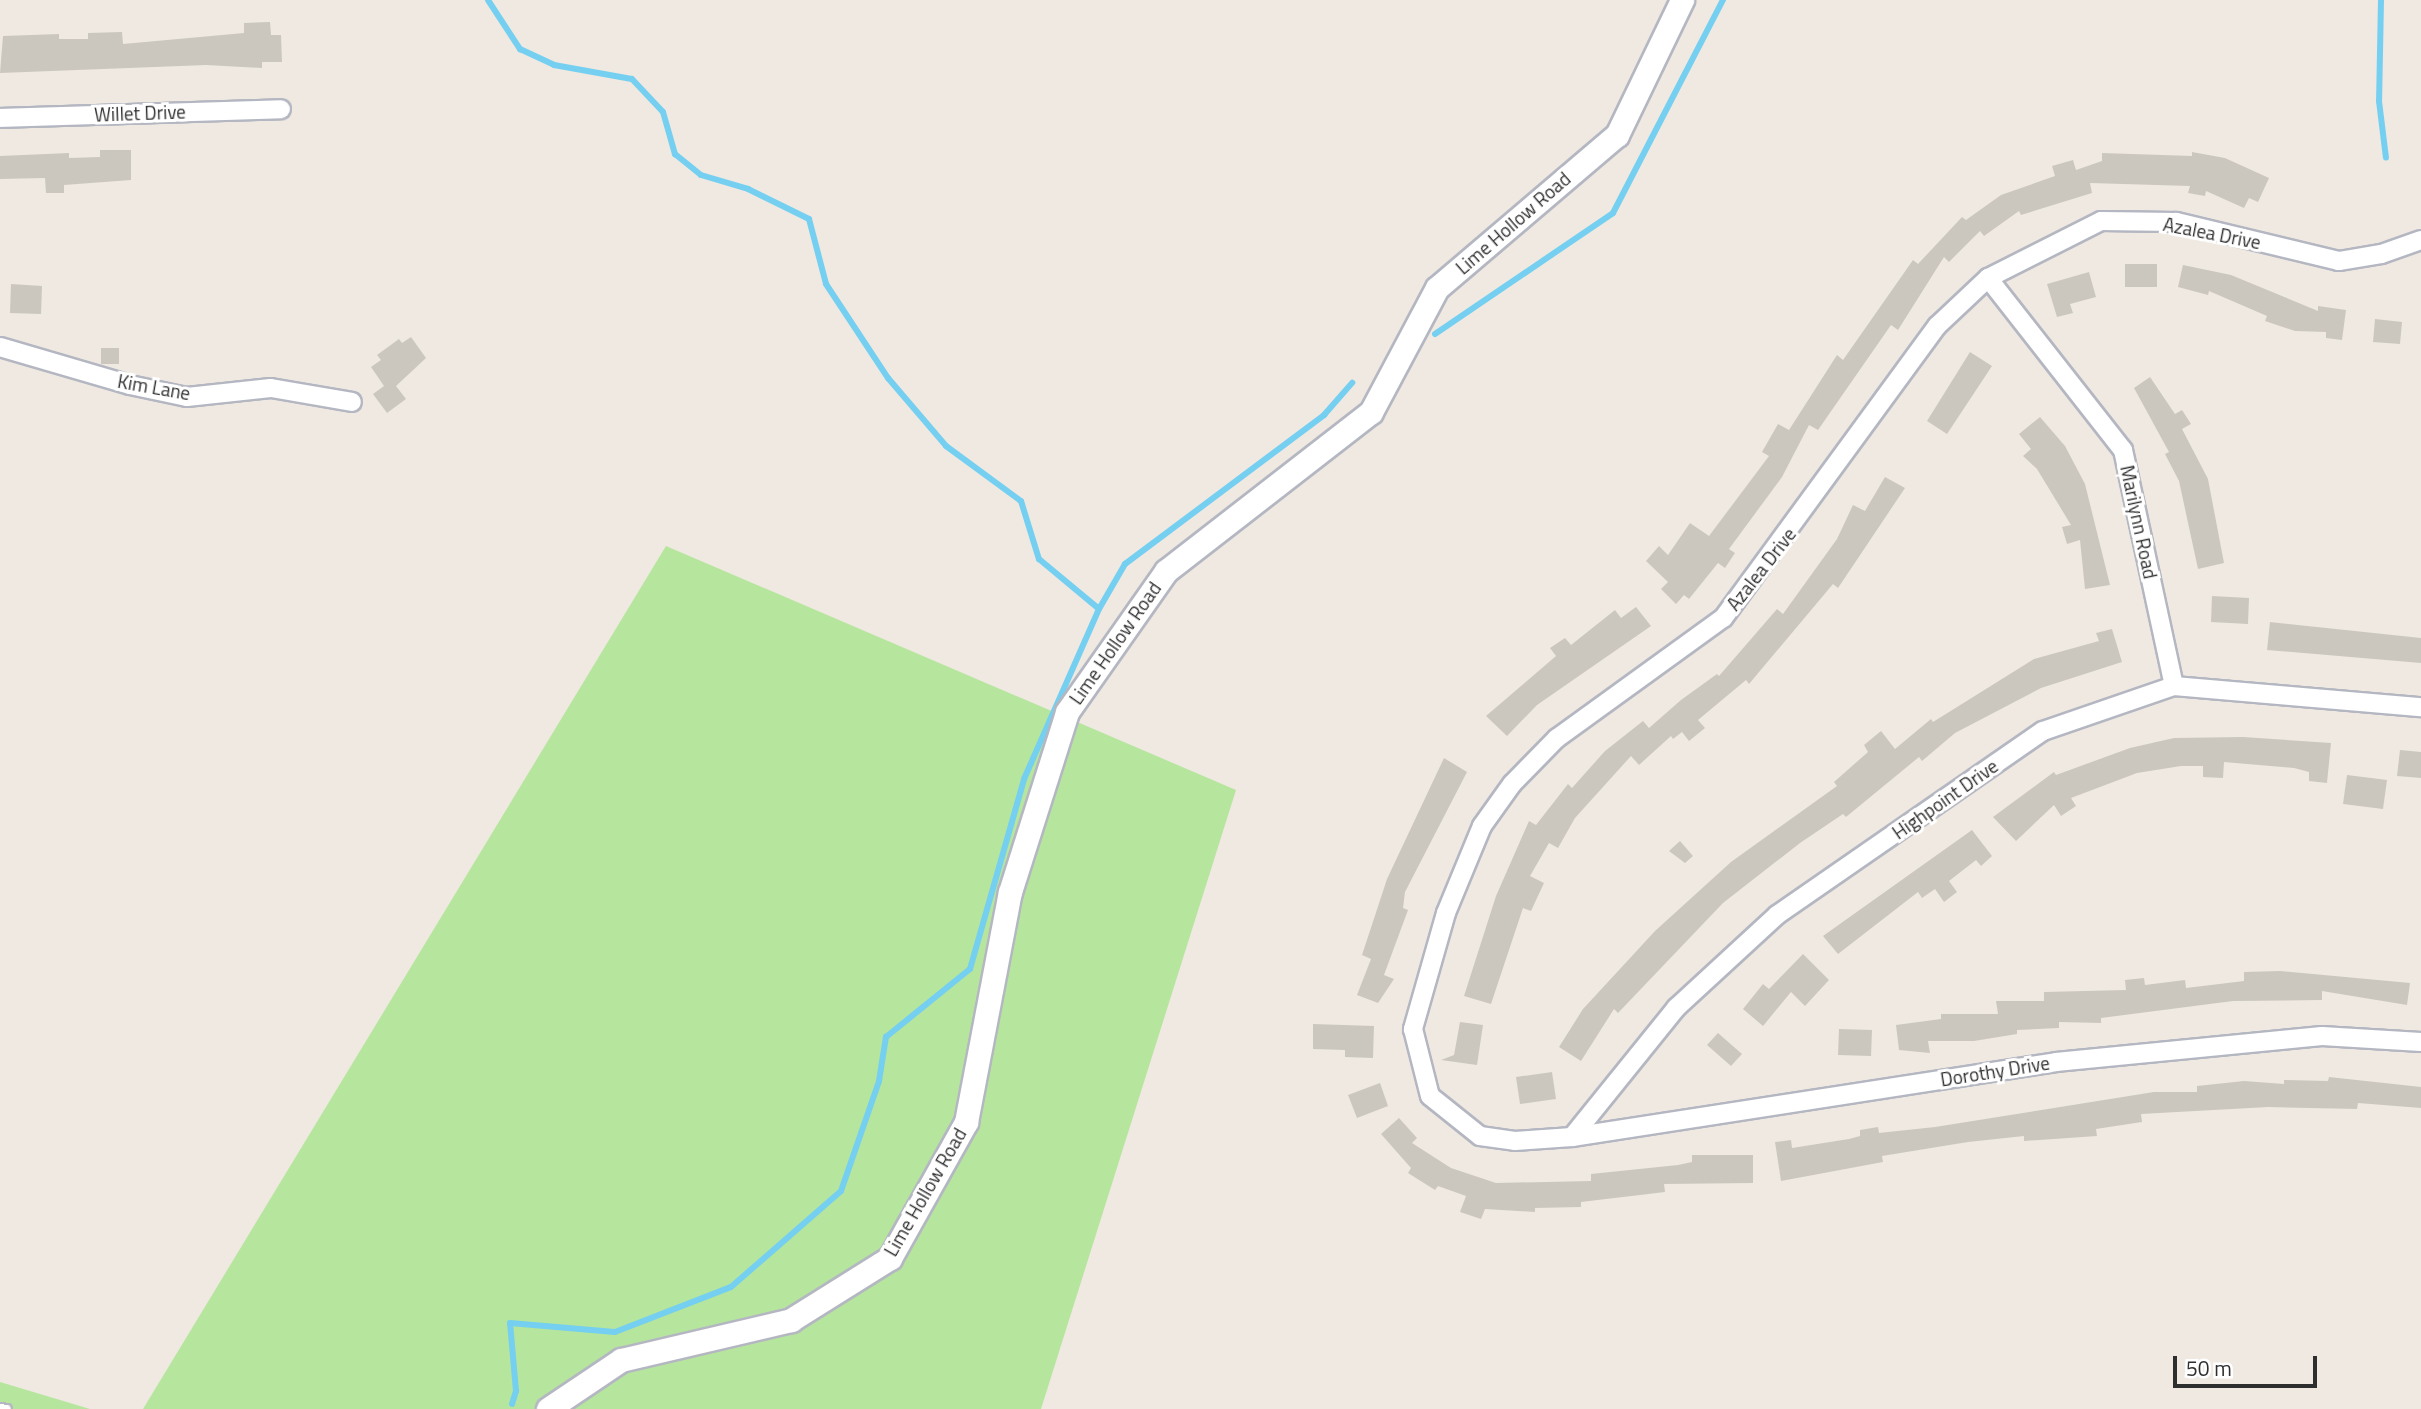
<!DOCTYPE html>
<html>
<head>
<meta charset="utf-8">
<style>
  body { margin:0 }
  #map { position:relative; width:2421px; height:1409px; overflow:hidden; background:#efe9e1; font-family:"Titillium Web",sans-serif }
  div>[style] { position:absolute }
  [style*='--x'] { left:calc(var(--x)*1px); top:calc(var(--y)*1px); width:calc(var(--w)*1px); rotate:calc(var(--a)*1deg) }
  .green>* { inset:0; background:#b6e59e }
  .stream>* { height:6px; margin:-3px; padding:0 3px; transform-origin:3px; border-radius:3px; background:#75cff0 }
  .building>* { inset:0; background:#cbc7bf }
  .roads { filter:drop-shadow(2px 0 #b4b7c1) drop-shadow(-2px 0 #b4b7c1) drop-shadow(0 2px #b4b7c1) drop-shadow(0 -2px #b4b7c1) }
  .service>* { height:9px; margin:-4.5px; padding:0 4.5px; transform-origin:4.5px; border-radius:4.5px; background:#fff }
  .minor>* { height:18px; margin:-9px; padding:0 9px; transform-origin:9px; border-radius:9px; background:#fff }
  .tertiary>* { height:23px; margin:-11.5px; padding:0 11.5px; transform-origin:11.5px; border-radius:11.5px; background:#fff }
  span { translate:-50% -50%; white-space:nowrap; text-align:center; line-height:1.15; -webkit-text-stroke:6px #fff; paint-order:stroke }
  .street-label { font-size:19px; color:#2e2e2e }
  .scale { position:absolute; left:2173px; top:1356px; width:144px; height:32px; box-sizing:border-box; border:4px solid #2e2e2e; border-top:0; padding-left:9px; font-size:21px; line-height:24px; white-space:nowrap; color:#2e2e2e; -webkit-text-stroke:5px #fff; paint-order:stroke }
</style>
</head>
<body>
<div id="map">
  <div class="green">
    <div style="clip-path:polygon(666px 546px,1236px 790px,1041px 1409px,143px 1409px)"></div>
    <div style="clip-path:polygon(0 1382px,90px 1409px,0 1409px)"></div>
  </div>
  <div class="stream">
    <div style="--x:488;--y:0;--w:59;--a:56.9"></div>
    <div style="--x:520;--y:49;--w:38;--a:25"></div>
    <div style="--x:554;--y:65;--w:79;--a:10.2"></div>
    <div style="--x:632;--y:79;--w:45;--a:46.8"></div>
    <div style="--x:663;--y:112;--w:44;--a:74.1"></div>
    <div style="--x:675;--y:154;--w:33;--a:39"></div>
    <div style="--x:701;--y:175;--w:49;--a:16.6"></div>
    <div style="--x:748;--y:189;--w:68;--a:26.2"></div>
    <div style="--x:809;--y:219;--w:67;--a:75.3"></div>
    <div style="--x:826;--y:284;--w:113;--a:56.6"></div>
    <div style="--x:888;--y:378;--w:89;--a:49.5"></div>
    <div style="--x:946;--y:446;--w:93;--a:36.3"></div>
    <div style="--x:1021;--y:501;--w:61;--a:72.8"></div>
    <div style="--x:1039;--y:559;--w:78;--a:39.8"></div>
    <div style="--x:2381;--y:0;--w:101;--a:91.1"></div>
    <div style="--x:2379;--y:101;--w:57;--a:83"></div>
    <div style="--x:1435;--y:334;--w:215;--a:-34.2"></div>
    <div style="--x:1613;--y:213;--w:240;--a:-62.7"></div>
    <div style="--x:512;--y:1404;--w:14;--a:-73"></div>
    <div style="--x:516;--y:1391;--w:68;--a:-95"></div>
    <div style="--x:510;--y:1323;--w:105;--a:4.9"></div>
    <div style="--x:615;--y:1332;--w:124;--a:-21.2"></div>
    <div style="--x:731;--y:1287;--w:146;--a:-41.1"></div>
    <div style="--x:841;--y:1191;--w:116;--a:-70.9"></div>
    <div style="--x:879;--y:1081;--w:45;--a:-81"></div>
    <div style="--x:886;--y:1037;--w:108;--a:-39"></div>
    <div style="--x:970;--y:969;--w:198;--a:-74.1"></div>
    <div style="--x:1024;--y:779;--w:186;--a:-66.2"></div>
    <div style="--x:1099;--y:609;--w:52;--a:-60"></div>
    <div style="--x:1125;--y:564;--w:249;--a:-36.8"></div>
    <div style="--x:1324;--y:415;--w:43;--a:-48.8"></div>
  </div>
  <div class="building">
    <div style="clip-path:polygon(270px 22px,271px 35px,281px 35px,282px 62px,262px 62px,262px 68px,206px 65px,0 73px,3px 36px,59px 34px,59px 39px,88px 39px,88px 33px,122px 32px,123px 44px,244px 33px,244px 23px)"></div>
    <div style="clip-path:polygon(100px 150px,131px 150px,131px 180px,64px 185px,64px 193px,46px 193px,45px 178px,0 179px,0 156px,69px 153px,69px 158px,100px 157px)"></div>
    <div style="clip-path:polygon(2192px 152px,2225px 158px,2269px 178px,2258px 202px,2249px 198px,2244px 208px,2206px 191px,2205px 196px,2188px 193px,2190px 186px,2090px 183px,2092px 193px,2021px 215px,2019px 211px,1984px 236px,1980px 231px,1949px 262px,1944px 257px,1898px 330px,1891px 325px,1818px 430px,1809px 425px,1782px 477px,1729px 549px,1735px 553px,1725px 568px,1718px 563px,1689px 599px,1684px 595px,1676px 604px,1661px 589px,1668px 582px,1646px 561px,1659px 546px,1668px 555px,1690px 523px,1709px 536px,1769px 456px,1762px 452px,1778px 424px,1789px 430px,1837px 355px,1843px 360px,1913px 260px,1918px 264px,1962px 217px,1966px 220px,2001px 195px,2055px 176px,2052px 166px,2073px 160px,2076px 170px,2102px 161px,2102px 153px,2192px 156px)"></div>
    <div style="clip-path:polygon(2125px 264px,2157px 264px,2157px 287px,2125px 287px)"></div>
    <div style="clip-path:polygon(2183px 265px,2231px 275px,2318px 311px,2318px 306px,2346px 310px,2342px 340px,2326px 338px,2326px 332px,2295px 331px,2265px 321px,2267px 316px,2209px 291px,2208px 295px,2178px 287px)"></div>
    <div style="clip-path:polygon(2089px 272px,2096px 297px,2070px 304px,2073px 313px,2057px 317px,2047px 284px)"></div>
    <div style="clip-path:polygon(11px 284px,42px 286px,41px 314px,10px 313px)"></div>
    <div style="clip-path:polygon(2375px 319px,2402px 322px,2400px 344px,2373px 342px)"></div>
    <div style="clip-path:polygon(411px 337px,426px 358px,396px 386px,406px 399px,387px 413px,373px 394px,384px 386px,371px 367px,381px 360px,377px 355px,399px 339px,402px 343px)"></div>
    <div style="clip-path:polygon(101px 348px,119px 348px,119px 364px,101px 364px)"></div>
    <div style="clip-path:polygon(1970px 352px,1992px 366px,1947px 434px,1927px 421px)"></div>
    <div style="clip-path:polygon(2150px 377px,2175px 414px,2182px 410px,2191px 424px,2182px 429px,2208px 479px,2224px 563px,2198px 569px,2179px 481px,2165px 454px,2169px 452px,2134px 388px)"></div>
    <div style="clip-path:polygon(2040px 417px,2065px 446px,2085px 484px,2110px 585px,2085px 589px,2080px 540px,2067px 544px,2062px 527px,2071px 525px,2037px 469px,2023px 456px,2031px 449px,2019px 434px)"></div>
    <div style="clip-path:polygon(1885px 477px,1905px 488px,1838px 588px,1833px 584px,1749px 684px,1746px 680px,1698px 720px,1705px 728px,1689px 741px,1682px 732px,1673px 739px,1671px 736px,1639px 765px,1631px 756px,1575px 818px,1558px 848px,1549px 843px,1530px 876px,1544px 883px,1531px 911px,1523px 908px,1491px 1004px,1464px 996px,1496px 896px,1529px 821px,1536px 825px,1568px 784px,1572px 788px,1605px 751px,1643px 721px,1649px 728px,1681px 700px,1717px 674px,1719px 676px,1777px 609px,1783px 614px,1837px 539px,1853px 505px,1865px 511px)"></div>
    <div style="clip-path:polygon(2212px 596px,2249px 598px,2248px 624px,2211px 622px)"></div>
    <div style="clip-path:polygon(1636px 607px,1651px 626px,1537px 705px,1507px 736px,1486px 716px,1556px 656px,1550px 648px,1565px 638px,1571px 645px,1615px 610px,1621px 618px)"></div>
    <div style="clip-path:polygon(2270px 622px,2421px 638px,2421px 663px,2267px 650px)"></div>
    <div style="clip-path:polygon(2112px 629px,2122px 662px,2041px 688px,1955px 733px,1922px 761px,1919px 757px,1846px 817px,1843px 814px,1800px 843px,1723px 903px,1618px 1013px,1614px 1009px,1581px 1061px,1559px 1047px,1583px 1009px,1655px 931px,1731px 862px,1837px 786px,1834px 782px,1868px 752px,1864px 745px,1881px 731px,1895px 749px,1931px 719px,1933px 722px,2034px 659px,2099px 641px,2096px 633px)"></div>
    <div style="clip-path:polygon(2243px 737px,2331px 743px,2327px 783px,2309px 781px,2309px 772px,2294px 768px,2224px 762px,2223px 778px,2203px 777px,2203px 766px,2181px 766px,2137px 773px,2071px 798px,2076px 806px,2061px 816px,2054px 805px,2016px 841px,1993px 817px,2054px 772px,2056px 775px,2130px 748px,2174px 738px)"></div>
    <div style="clip-path:polygon(2400px 750px,2421px 752px,2421px 778px,2397px 776px)"></div>
    <div style="clip-path:polygon(1444px 758px,1467px 772px,1405px 892px,1403px 908px,1408px 910px,1384px 975px,1394px 979px,1378px 1003px,1357px 995px,1371px 959px,1362px 955px,1387px 879px)"></div>
    <div style="clip-path:polygon(2347px 775px,2387px 780px,2383px 809px,2343px 804px)"></div>
    <div style="clip-path:polygon(1972px 830px,1992px 856px,1981px 866px,1976px 860px,1949px 881px,1957px 892px,1944px 902px,1935px 889px,1922px 898px,1918px 892px,1838px 954px,1823px 936px)"></div>
    <div style="clip-path:polygon(1680px 841px,1693px 856px,1685px 863px,1669px 851px)"></div>
    <div style="clip-path:polygon(1803px 954px,1829px 980px,1805px 1006px,1791px 992px,1763px 1026px,1743px 1009px,1763px 984px,1769px 989px)"></div>
    <div style="clip-path:polygon(2280px 971px,2410px 983px,2407px 1005px,2322px 991px,2322px 1000px,2233px 1001px,2101px 1018px,2101px 1023px,2059px 1022px,2059px 1028px,2017px 1030px,2017px 1034px,1974px 1041px,1928px 1041px,1930px 1053px,1899px 1050px,1896px 1025px,1941px 1019px,1941px 1014px,1998px 1014px,1996px 1001px,2044px 1001px,2044px 992px,2126px 990px,2125px 980px,2144px 978px,2145px 985px,2185px 980px,2186px 988px,2244px 981px,2244px 972px)"></div>
    <div style="clip-path:polygon(1460px 1022px,1483px 1025px,1477px 1065px,1441px 1060px,1454px 1055px)"></div>
    <div style="clip-path:polygon(1313px 1024px,1374px 1026px,1373px 1058px,1345px 1057px,1345px 1050px,1313px 1049px)"></div>
    <div style="clip-path:polygon(1839px 1029px,1872px 1030px,1871px 1056px,1838px 1055px)"></div>
    <div style="clip-path:polygon(1718px 1033px,1742px 1054px,1731px 1066px,1707px 1045px)"></div>
    <div style="clip-path:polygon(1552px 1072px,1556px 1099px,1520px 1104px,1516px 1077px)"></div>
    <div style="clip-path:polygon(2329px 1077px,2421px 1087px,2421px 1108px,2358px 1103px,2357px 1109px,2268px 1107px,2141px 1114px,2142px 1122px,2096px 1129px,2097px 1136px,2024px 1141px,2024px 1136px,1968px 1142px,1882px 1156px,1883px 1162px,1781px 1181px,1775px 1142px,1791px 1140px,1792px 1148px,1849px 1139px,1860px 1136px,1860px 1130px,1878px 1127px,1879px 1133px,1935px 1127px,2154px 1092px,2197px 1092px,2197px 1086px,2244px 1081px,2284px 1084px,2284px 1080px,2328px 1081px)"></div>
    <div style="clip-path:polygon(1380px 1083px,1388px 1106px,1357px 1118px,1348px 1095px)"></div>
    <div style="clip-path:polygon(1399px 1118px,1417px 1138px,1412px 1143px,1451px 1168px,1496px 1183px,1591px 1181px,1591px 1174px,1678px 1165px,1692px 1162px,1692px 1155px,1753px 1155px,1753px 1183px,1664px 1184px,1665px 1192px,1581px 1202px,1581px 1207px,1535px 1208px,1535px 1212px,1485px 1209px,1481px 1219px,1460px 1212px,1466px 1196px,1438px 1186px,1435px 1190px,1408px 1173px,1411px 1168px,1381px 1134px)"></div>
  </div>
  <div class="roads">
    <div class="service">
      <div style="--x:0;--y:1408;--w:6;--a:9"></div>
    </div>
    <div class="minor">
      <div style="--x:0;--y:118;--w:281;--a:-1.8"></div>
      <div style="--x:2421;--y:240;--w:42;--a:160.7"></div>
      <div style="--x:2381;--y:254;--w:43;--a:170.5"></div>
      <div style="--x:2339;--y:261;--w:168;--a:-166.5"></div>
      <div style="--x:2176;--y:222;--w:75;--a:-179.2"></div>
      <div style="--x:2101;--y:221;--w:127;--a:153.2"></div>
      <div style="--x:1988;--y:278;--w:70;--a:136.7"></div>
      <div style="--x:1937;--y:326;--w:362;--a:126.2"></div>
      <div style="--x:1723;--y:618;--w:205;--a:144.1"></div>
      <div style="--x:1557;--y:738;--w:64;--a:134.4"></div>
      <div style="--x:1512;--y:784;--w:52;--a:125.5"></div>
      <div style="--x:1482;--y:826;--w:94;--a:112.5"></div>
      <div style="--x:1446;--y:913;--w:121;--a:105.9"></div>
      <div style="--x:1413;--y:1029;--w:69;--a:75.8"></div>
      <div style="--x:1430;--y:1096;--w:64;--a:38.7"></div>
      <div style="--x:1480;--y:1136;--w:35;--a:8"></div>
      <div style="--x:1515;--y:1141;--w:57;--a:-4"></div>
      <div style="--x:1572;--y:1137;--w:490;--a:-8.8"></div>
      <div style="--x:2056;--y:1062;--w:267;--a:-5.6"></div>
      <div style="--x:2322;--y:1036;--w:99;--a:3.5"></div>
      <div style="--x:1988;--y:278;--w:219;--a:51.9"></div>
      <div style="--x:2123;--y:450;--w:241;--a:77.8"></div>
      <div style="--x:0;--y:347;--w:135;--a:16.3"></div>
      <div style="--x:130;--y:385;--w:58;--a:11.9"></div>
      <div style="--x:187;--y:397;--w:84;--a:-6.1"></div>
      <div style="--x:271;--y:388;--w:82;--a:9.8"></div>
      <div style="--x:1572;--y:1137;--w:166;--a:-51.1"></div>
      <div style="--x:1676;--y:1008;--w:137;--a:-42.6"></div>
      <div style="--x:1777;--y:915;--w:323;--a:-34.7"></div>
      <div style="--x:2043;--y:731;--w:139;--a:-19"></div>
      <div style="--x:2174;--y:686;--w:248;--a:4.9"></div>
    </div>
    <div class="tertiary">
      <div style="--x:548;--y:1409;--w:88;--a:-33.9"></div>
      <div style="--x:621;--y:1360;--w:175;--a:-13.2"></div>
      <div style="--x:791;--y:1320;--w:117;--a:-32.1"></div>
      <div style="--x:890;--y:1258;--w:156;--a:-60.8"></div>
      <div style="--x:966;--y:1122;--w:234;--a:-79.2"></div>
      <div style="--x:1010;--y:892;--w:189;--a:-72.4"></div>
      <div style="--x:1067;--y:712;--w:172;--a:-54.9"></div>
      <div style="--x:1166;--y:571;--w:259;--a:-37.8"></div>
      <div style="--x:1371;--y:412;--w:140;--a:-62"></div>
      <div style="--x:1437;--y:288;--w:236;--a:-40.4"></div>
      <div style="--x:1617;--y:135;--w:150;--a:-64.3"></div>
    </div>
  </div>
  <div class="street-label">
    <span style="left:140px;top:113px;rotate:-2deg">Willet Drive</span>
    <span style="left:1513px;top:223px;rotate:-41deg">Lime Hollow Road</span>
    <span style="left:2212px;top:233px;rotate:11deg">Azalea Drive</span>
    <span style="left:154px;top:387px;rotate:10deg">Kim Lane</span>
    <span style="left:2139px;top:522px;rotate:78deg">Marilynn Road</span>
    <span style="left:1761px;top:569px;rotate:-52deg">Azalea Drive</span>
    <span style="left:1115px;top:643px;rotate:-55deg">Lime Hollow Road</span>
    <span style="left:1945px;top:799px;rotate:-35deg">Highpoint Drive</span>
    <span style="left:1995px;top:1071px;rotate:-9deg">Dorothy Drive</span>
    <span style="left:925px;top:1192px;rotate:-60deg">Lime Hollow Road</span>
  </div>
  <div class="scale">50 m</div>
</div>
</body>
</html>
